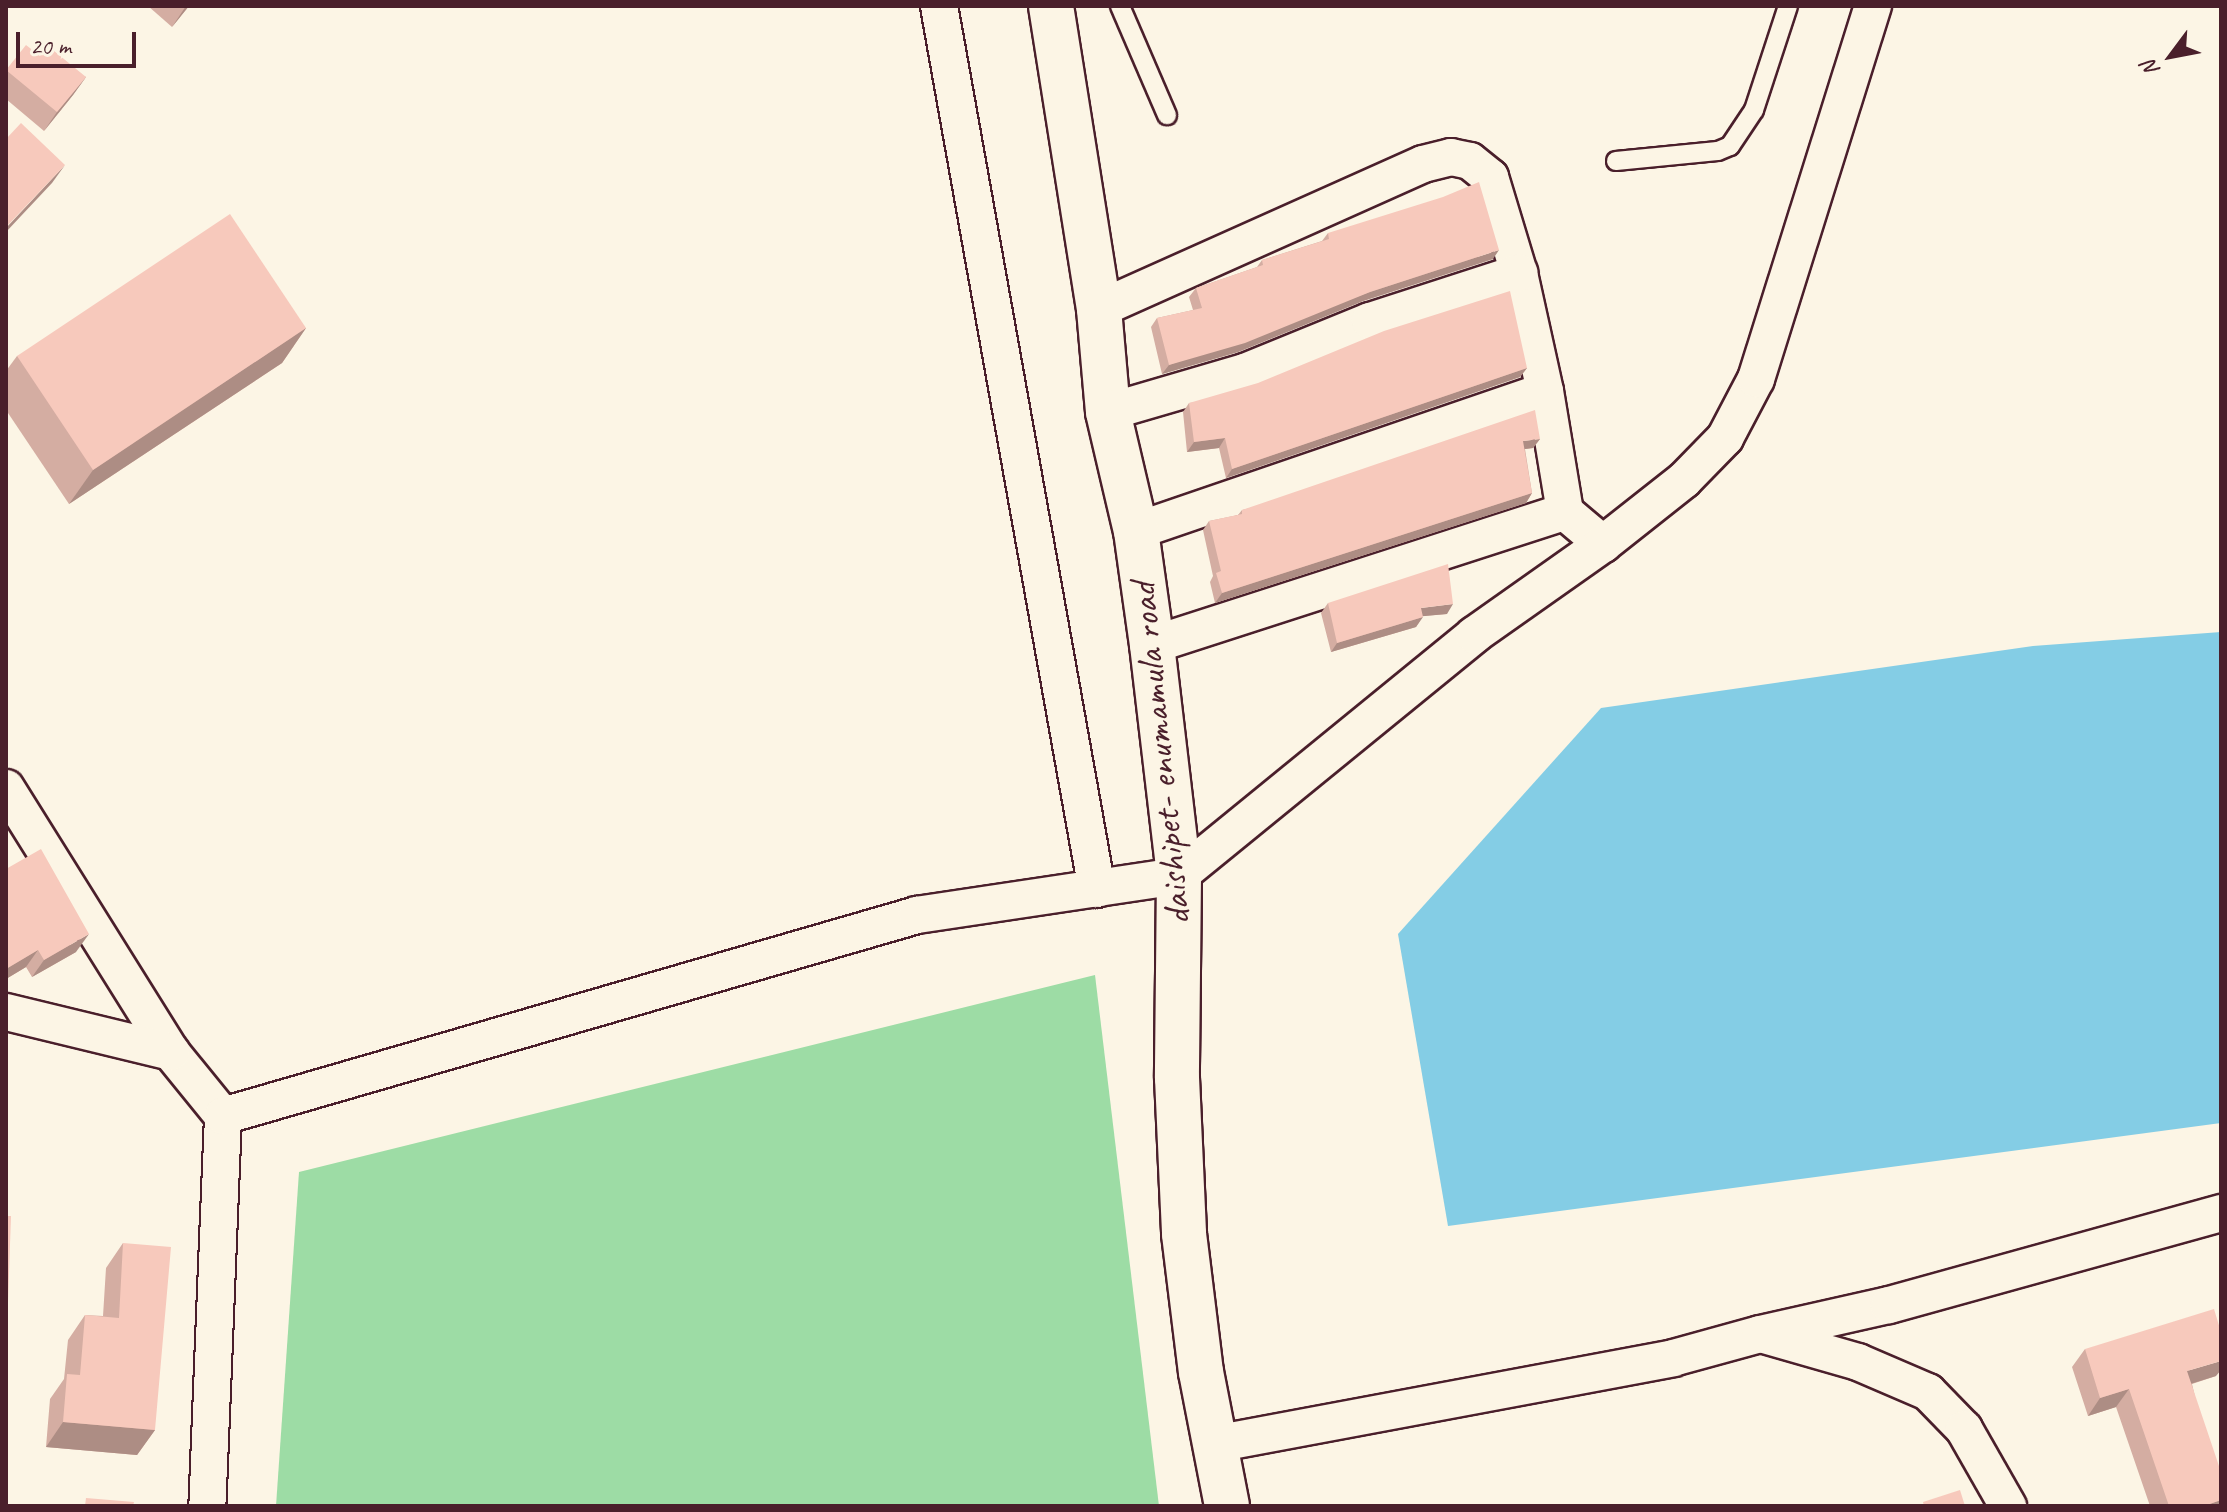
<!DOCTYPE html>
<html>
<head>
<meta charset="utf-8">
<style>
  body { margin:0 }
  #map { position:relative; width:2227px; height:1512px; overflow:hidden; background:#fcf5e5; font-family:Caveat,sans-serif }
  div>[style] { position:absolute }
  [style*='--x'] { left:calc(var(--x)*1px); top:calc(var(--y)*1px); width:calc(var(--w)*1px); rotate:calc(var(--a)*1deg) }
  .green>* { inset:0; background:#9ddca5 }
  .water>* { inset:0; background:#84cde5 }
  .roads { filter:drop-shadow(2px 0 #4a1f2b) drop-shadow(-2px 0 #4a1f2b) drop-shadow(0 2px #4a1f2b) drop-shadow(0 -2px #4a1f2b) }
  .lane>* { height:18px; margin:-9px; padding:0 9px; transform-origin:9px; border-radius:9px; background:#fcf5e5 }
  .street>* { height:36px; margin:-18px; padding:0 18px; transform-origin:18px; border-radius:18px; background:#fcf5e5 }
  .secondary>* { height:44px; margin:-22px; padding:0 22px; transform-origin:22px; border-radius:22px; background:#fcf5e5 }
  .wall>* { inset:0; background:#d4ada2 }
  .shaded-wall>* { inset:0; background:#ad8d84 }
  .building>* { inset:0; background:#f7c9bc }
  span { translate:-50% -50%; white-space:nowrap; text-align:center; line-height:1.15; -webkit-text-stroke:7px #fcf5e5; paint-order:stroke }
  .street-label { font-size:38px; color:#4a1f2b }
  .frame { position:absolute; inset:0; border:8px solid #4a1f2b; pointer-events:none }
  .north { position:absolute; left:2131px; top:16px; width:80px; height:80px; -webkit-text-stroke:6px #fcf5e5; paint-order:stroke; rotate:238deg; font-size:22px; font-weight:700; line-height:32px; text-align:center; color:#4a1f2b }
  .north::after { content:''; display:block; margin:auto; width:28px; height:36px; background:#4a1f2b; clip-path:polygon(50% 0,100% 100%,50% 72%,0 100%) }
  .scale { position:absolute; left:16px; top:32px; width:120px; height:36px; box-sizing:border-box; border:4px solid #4a1f2b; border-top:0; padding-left:10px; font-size:24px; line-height:28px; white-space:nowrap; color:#4a1f2b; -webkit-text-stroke:6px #fcf5e5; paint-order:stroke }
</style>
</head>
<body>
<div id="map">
  <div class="green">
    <div style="clip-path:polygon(1095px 975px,1159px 1506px,276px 1506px,299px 1172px)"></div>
  </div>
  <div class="water">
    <div style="clip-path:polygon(2221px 632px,2221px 1123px,1448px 1226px,1398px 934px,1601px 708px,2033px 646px)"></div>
  </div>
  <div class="roads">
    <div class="lane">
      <div style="--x:1120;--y:6;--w:119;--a:66.7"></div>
      <div style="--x:1616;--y:161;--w:102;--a:-5.6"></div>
      <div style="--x:1718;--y:151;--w:13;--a:-23"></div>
      <div style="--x:1730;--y:146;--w:43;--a:-56.3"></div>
      <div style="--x:1754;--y:110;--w:109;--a:-71.9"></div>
    </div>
    <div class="street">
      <div style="--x:939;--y:6;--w:897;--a:79.86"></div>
      <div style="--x:1099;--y:309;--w:355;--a:-24.1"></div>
      <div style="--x:1423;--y:164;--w:29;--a:-14"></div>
      <div style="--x:1451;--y:157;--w:19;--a:12"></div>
      <div style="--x:1470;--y:161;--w:26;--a:39"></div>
      <div style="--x:1490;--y:177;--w:100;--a:73.2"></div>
      <div style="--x:1519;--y:273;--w:121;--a:77.6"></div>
      <div style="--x:1545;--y:391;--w:123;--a:80.6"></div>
      <div style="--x:1565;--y:512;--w:50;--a:40.1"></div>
      <div style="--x:1108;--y:412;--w:143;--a:-16.3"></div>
      <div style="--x:1245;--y:372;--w:135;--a:-22.2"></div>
      <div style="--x:1370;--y:321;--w:157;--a:-17.9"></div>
      <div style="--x:1136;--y:531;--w:432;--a:-18.9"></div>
      <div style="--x:1152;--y:645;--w:434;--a:-17.9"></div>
      <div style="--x:6;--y:788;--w:311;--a:58"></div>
      <div style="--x:171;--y:1052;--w:82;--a:50.9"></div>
      <div style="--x:223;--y:1116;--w:390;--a:92.3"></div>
      <div style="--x:6;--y:1012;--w:170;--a:13.6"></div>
      <div style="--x:223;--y:1116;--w:723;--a:-16.15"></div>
      <div style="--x:917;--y:915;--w:265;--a:-8.5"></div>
      <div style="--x:1179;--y:876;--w:381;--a:-39.2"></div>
      <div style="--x:1474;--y:635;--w:158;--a:-35.2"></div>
      <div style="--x:1603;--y:544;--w:103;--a:-38.3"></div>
      <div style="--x:1684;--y:480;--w:59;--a:-45.7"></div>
      <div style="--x:1725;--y:438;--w:67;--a:-62.3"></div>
      <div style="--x:1756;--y:379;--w:391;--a:-72.6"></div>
      <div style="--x:1764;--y:1335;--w:98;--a:16"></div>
      <div style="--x:1858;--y:1362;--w:76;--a:23.2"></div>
      <div style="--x:1928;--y:1392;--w:52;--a:45.8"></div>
      <div style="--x:1964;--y:1429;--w:89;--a:60.3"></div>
      <div style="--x:1215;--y:1444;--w:466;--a:-10.6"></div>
      <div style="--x:1673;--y:1358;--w:90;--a:-15.4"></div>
      <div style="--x:1760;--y:1334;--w:132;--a:-12.7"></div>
      <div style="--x:1889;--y:1305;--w:345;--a:-15.5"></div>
    </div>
    <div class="secondary">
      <div style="--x:1051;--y:6;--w:307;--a:81"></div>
      <div style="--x:1099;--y:309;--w:103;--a:85"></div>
      <div style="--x:1108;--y:412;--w:122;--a:76.8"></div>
      <div style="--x:1136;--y:531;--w:115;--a:82"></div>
      <div style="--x:1152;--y:645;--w:233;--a:83.3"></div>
      <div style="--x:1179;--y:876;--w:202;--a:90.6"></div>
      <div style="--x:1177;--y:1078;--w:156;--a:87.4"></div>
      <div style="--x:1184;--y:1234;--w:139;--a:83"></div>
      <div style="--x:1201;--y:1372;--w:136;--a:79"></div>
    </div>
  </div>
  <div class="wall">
    <div style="clip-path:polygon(148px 6px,189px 6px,172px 27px)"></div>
    <div style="clip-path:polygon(40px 56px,86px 77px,73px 95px,44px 131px,6px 99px,6px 69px)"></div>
    <div style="clip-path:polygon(1328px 233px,1493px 259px,1363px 301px,1238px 352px,1162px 374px,1151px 327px,1157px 318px,1193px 310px,1189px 297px,1196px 288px,1257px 267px,1262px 260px,1322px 241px)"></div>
    <div style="clip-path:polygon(306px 328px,282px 363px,69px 504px,6px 410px,6px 371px,17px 356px)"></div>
    <div style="clip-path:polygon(1527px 368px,1520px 377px,1226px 478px,1219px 448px,1187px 452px,1183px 412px,1189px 403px)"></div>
    <div style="clip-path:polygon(1540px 439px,1533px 448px,1525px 449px,1532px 493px,1526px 503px,1215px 603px,1210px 582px,1213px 576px,1203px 530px,1209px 521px,1238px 515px,1242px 510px)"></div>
    <div style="clip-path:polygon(1328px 603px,1447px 614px,1423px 616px,1416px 627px,1331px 652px,1321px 613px)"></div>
    <div style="clip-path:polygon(6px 869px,76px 952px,32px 977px,26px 967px,6px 979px)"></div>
    <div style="clip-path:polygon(123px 1243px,155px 1430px,137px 1455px,46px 1447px,50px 1399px,64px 1379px,68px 1340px,85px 1315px,103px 1316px,106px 1268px)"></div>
    <div style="clip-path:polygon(2085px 1349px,2216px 1376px,2192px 1384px,2221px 1506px,2150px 1506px,2116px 1407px,2088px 1416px,2072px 1367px)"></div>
  </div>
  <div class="shaded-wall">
    <div style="clip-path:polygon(186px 6px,189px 6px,172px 27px)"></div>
    <div style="clip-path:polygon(86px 77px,73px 95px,44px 131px,57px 112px)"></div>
    <div style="clip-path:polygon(65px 165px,52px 183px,6px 232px,6px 228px)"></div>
    <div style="clip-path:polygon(1499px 250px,1493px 259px,1363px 301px,1238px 352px,1162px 374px,1169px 365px,1370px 292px)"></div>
    <div style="clip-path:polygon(306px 328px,282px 363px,69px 504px,93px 470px)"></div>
    <div style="clip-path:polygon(1527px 368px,1520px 377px,1226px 478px,1232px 469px)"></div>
    <div style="clip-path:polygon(1225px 438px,1219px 448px,1187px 452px,1194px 442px)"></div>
    <div style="clip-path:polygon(1540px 439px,1533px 448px,1517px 450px,1523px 441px)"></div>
    <div style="clip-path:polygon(1532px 493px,1526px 503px,1215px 603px,1222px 593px)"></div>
    <div style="clip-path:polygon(1453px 604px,1447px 614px,1414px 617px,1421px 608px)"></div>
    <div style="clip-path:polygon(1423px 617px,1416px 627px,1331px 652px,1337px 643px)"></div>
    <div style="clip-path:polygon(89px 934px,76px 952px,32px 977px,44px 960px)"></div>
    <div style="clip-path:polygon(38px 950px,26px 967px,6px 979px,6px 969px)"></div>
    <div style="clip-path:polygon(2221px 1361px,2221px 1370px,2216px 1376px,2174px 1389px,2187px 1371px)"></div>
    <div style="clip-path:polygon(2129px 1389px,2116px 1407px,2088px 1416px,2100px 1398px)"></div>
    <div style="clip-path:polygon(63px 1422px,155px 1430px,137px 1455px,46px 1447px)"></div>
    <div style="clip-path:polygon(2221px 1500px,2221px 1506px,2204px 1506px)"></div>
  </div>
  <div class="building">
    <div style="clip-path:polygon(26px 45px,40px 56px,48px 46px,86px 77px,57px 112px,6px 70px)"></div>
    <div style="clip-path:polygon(21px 123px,65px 165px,7px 226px,6px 225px,6px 139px)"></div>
    <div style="clip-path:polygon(1479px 182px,1499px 250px,1370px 292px,1245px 343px,1169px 365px,1157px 318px,1202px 308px,1196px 288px,1263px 265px,1262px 260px,1329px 239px,1328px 233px,1443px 197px)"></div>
    <div style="clip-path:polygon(230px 214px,306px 328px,93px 470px,17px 356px)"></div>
    <div style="clip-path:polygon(1510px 291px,1527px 368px,1232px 469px,1225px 438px,1194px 442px,1189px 403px,1258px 383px,1384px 331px)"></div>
    <div style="clip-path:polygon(1535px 410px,1540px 439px,1523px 441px,1532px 493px,1222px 593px,1216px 573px,1221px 571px,1209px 521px,1242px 514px,1242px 510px)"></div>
    <div style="clip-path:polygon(1448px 564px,1453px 604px,1421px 608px,1423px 617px,1337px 643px,1328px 603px)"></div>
    <div style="clip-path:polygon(41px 849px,89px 934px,44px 960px,38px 950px,6px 969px,6px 869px)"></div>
    <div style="clip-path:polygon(6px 1216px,11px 1216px,6px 1360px)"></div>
    <div style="clip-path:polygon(123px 1243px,171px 1247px,155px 1430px,63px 1422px,67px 1374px,80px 1375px,85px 1315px,119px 1318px)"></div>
    <div style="clip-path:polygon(2214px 1309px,2221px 1332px,2221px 1361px,2187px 1371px,2221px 1472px,2221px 1500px,2204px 1506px,2169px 1506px,2129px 1389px,2100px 1398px,2085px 1349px)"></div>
    <div style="clip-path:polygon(1960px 1490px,1965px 1506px,1924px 1506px,1923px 1502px)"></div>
    <div style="clip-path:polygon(86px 1498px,134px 1502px,133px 1506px,85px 1506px)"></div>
  </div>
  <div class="street-label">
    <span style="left:1160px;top:754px;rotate:-96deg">daishipet- enumamula road</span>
  </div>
  <div class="frame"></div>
  <div class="north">N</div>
  <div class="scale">20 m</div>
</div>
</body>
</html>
